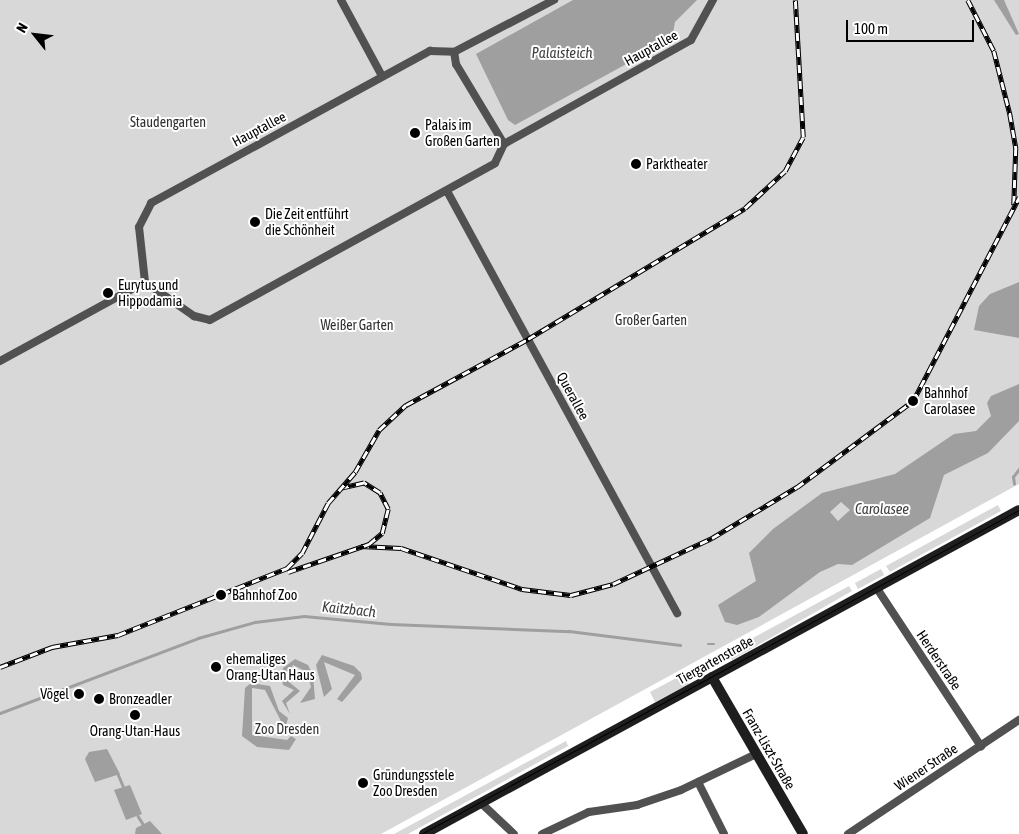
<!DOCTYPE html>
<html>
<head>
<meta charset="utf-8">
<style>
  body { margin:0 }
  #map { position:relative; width:1019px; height:834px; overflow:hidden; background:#fff; font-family:"Asap Condensed",sans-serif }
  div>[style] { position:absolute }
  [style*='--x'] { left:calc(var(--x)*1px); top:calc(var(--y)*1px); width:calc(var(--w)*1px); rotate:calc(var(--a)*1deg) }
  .green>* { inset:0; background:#d8d8d8 }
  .water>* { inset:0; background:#9f9f9f }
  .stream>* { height:2.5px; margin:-1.25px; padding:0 1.25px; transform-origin:1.25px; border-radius:1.25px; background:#9f9f9f }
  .street>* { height:8px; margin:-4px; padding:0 4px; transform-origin:4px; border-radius:4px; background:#515151 }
  .secondary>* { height:10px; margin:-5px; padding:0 5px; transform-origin:5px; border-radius:5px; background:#1e1e1e }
  .tram>* { height:1px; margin:-0.5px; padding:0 0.5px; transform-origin:0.5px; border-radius:0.5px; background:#000 }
  .rail>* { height:4.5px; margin-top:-2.25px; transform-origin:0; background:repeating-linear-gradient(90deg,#fff 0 8px,#000 0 16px); box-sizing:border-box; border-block:1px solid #000 }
  .dots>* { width:14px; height:14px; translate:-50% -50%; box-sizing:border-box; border:2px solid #fff; border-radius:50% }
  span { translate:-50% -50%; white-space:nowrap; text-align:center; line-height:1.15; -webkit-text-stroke:4px #fff; paint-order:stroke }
  .street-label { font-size:14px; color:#000 }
  .park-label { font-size:14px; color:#2f2f2f }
  .poi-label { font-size:14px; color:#000 }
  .left { translate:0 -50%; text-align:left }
  .right { translate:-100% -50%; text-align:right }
  .water-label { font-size:15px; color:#404040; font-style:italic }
  .north { position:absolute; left:10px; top:10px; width:50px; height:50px; -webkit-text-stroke:4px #fff; paint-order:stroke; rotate:299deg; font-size:14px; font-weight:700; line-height:20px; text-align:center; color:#000 }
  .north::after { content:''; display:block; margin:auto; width:18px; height:22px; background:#000; clip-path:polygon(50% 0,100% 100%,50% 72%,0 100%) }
  .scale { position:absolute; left:846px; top:20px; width:128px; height:22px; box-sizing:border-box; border:2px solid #000; border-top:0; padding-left:6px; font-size:15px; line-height:18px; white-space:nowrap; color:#000; -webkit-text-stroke:4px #fff; paint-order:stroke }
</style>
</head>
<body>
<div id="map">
  <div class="green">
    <div style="clip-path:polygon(0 0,1019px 0,1019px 484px,381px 834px,0 834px)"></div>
    <div style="clip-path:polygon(998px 505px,1001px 511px,890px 572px,886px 566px)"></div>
    <div style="clip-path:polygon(881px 569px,884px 575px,858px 589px,855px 583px)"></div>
    <div style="clip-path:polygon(849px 586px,852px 591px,732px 660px,727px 652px)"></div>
    <div style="clip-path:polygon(680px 676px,689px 684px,655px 702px,650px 692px)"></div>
    <div style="clip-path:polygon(566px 741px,568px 746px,408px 834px,394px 834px)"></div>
  </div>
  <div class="water">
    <div style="clip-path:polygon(573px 0,697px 0,675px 22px,672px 39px,515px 125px,508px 120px,476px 54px)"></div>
    <div style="clip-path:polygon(994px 0,1004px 0,1019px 34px,1016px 35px)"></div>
    <div style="clip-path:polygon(1019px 282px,1019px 338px,974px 330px,979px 306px,990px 294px)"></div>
    <div style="clip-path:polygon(evenodd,1019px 384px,1019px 421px,988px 453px,944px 475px,930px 518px,852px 565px,838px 564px,820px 572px,759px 617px,737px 625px,725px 622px,718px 605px,756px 581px,749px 553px,773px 529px,822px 493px,895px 474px,954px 434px,976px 431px,991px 416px,987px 403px,991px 396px,1019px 384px,841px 502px,850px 510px,838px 521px,830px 512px,841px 502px)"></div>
    <div style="clip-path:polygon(322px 655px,354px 666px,361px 673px,362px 679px,342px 702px,337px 699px,355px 675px,324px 662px,332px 689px,324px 697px,316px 665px)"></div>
    <div style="clip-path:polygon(295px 659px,308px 665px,313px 675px,315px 699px,300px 703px,311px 687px,307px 672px,293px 665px,287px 673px,289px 682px,300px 691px,286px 703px,290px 714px,282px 701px,294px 690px,283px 685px,282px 679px,283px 668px)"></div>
    <div style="clip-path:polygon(251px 683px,270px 686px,279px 711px,288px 718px,285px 729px,265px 690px,252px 688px,252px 735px,287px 740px,291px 736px,296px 739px,289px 750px,257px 747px,242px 736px,245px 688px)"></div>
    <div style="clip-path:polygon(107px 749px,120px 774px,95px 782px,85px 759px,89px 752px)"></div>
    <div style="clip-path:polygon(130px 785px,142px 814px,126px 820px,114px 790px)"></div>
    <div style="clip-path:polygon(150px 821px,162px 834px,135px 834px,136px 828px)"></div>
  </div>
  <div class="stream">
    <div style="--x:1014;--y:484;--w:7;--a:-98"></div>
    <div style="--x:1013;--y:477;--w:10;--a:-53"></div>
    <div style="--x:708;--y:644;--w:6;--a:0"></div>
    <div style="--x:0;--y:713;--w:212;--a:-20.7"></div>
    <div style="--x:198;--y:638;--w:59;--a:-15.7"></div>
    <div style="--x:255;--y:622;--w:49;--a:-7"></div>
    <div style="--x:304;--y:616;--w:87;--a:5.3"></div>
    <div style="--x:391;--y:624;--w:178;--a:2.3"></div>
    <div style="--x:569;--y:631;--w:112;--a:7.2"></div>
    <div style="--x:118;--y:774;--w:13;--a:67"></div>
    <div style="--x:138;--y:816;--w:9;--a:58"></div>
  </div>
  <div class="street">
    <div style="--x:341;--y:0;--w:86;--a:61.7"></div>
    <div style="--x:504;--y:144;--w:214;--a:-29.1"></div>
    <div style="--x:691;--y:40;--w:46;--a:-61.2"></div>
    <div style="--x:447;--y:191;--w:481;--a:61.4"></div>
    <div style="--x:145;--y:282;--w:55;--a:-96.2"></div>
    <div style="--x:139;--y:227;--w:27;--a:-63"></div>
    <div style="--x:151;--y:203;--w:318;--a:-28.6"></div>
    <div style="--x:430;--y:51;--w:24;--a:2"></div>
    <div style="--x:454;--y:52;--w:113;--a:-27.5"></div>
    <div style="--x:145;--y:282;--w:60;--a:34.8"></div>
    <div style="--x:194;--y:316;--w:16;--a:14"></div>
    <div style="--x:210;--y:320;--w:325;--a:-28.8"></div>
    <div style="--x:495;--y:163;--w:21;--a:-65"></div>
    <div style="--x:504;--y:144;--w:93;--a:-121"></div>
    <div style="--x:456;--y:64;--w:12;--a:-99"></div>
    <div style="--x:0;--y:361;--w:165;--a:-28.6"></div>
    <div style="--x:876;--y:587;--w:191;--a:56.6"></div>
    <div style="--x:698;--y:782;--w:58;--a:63.4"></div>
    <div style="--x:481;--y:803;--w:45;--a:43.2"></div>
    <div style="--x:542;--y:834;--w:52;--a:-25.1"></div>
    <div style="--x:589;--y:812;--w:49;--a:-8.3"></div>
    <div style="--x:637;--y:805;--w:46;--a:-18.8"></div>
    <div style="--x:681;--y:790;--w:83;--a:-25.6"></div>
    <div style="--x:848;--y:834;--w:206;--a:-33.7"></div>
  </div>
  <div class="secondary">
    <div style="--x:712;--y:677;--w:181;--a:59.9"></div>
    <div style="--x:424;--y:834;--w:677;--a:-28.57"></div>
  </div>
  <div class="tram">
    <div style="--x:421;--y:834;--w:680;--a:-28.45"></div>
  </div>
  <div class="rail">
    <div style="--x:968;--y:0;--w:57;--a:63"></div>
    <div style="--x:994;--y:51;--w:65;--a:75.7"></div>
    <div style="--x:1010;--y:114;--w:35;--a:80"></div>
    <div style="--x:1016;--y:148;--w:57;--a:92"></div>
    <div style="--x:361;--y:546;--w:40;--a:2.9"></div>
    <div style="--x:401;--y:548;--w:128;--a:18.7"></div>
    <div style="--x:522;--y:589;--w:49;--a:7"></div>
    <div style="--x:571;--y:595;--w:43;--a:-14.7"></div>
    <div style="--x:613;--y:584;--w:109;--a:-24.9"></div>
    <div style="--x:712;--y:538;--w:99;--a:-31"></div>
    <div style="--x:797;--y:487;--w:144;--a:-36.6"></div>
    <div style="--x:913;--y:401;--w:230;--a:-62.5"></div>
    <div style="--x:288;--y:572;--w:86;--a:-19.1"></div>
    <div style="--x:369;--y:544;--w:17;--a:-40"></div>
    <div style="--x:382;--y:533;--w:25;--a:-76"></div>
    <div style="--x:388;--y:509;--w:18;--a:-117"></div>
    <div style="--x:380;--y:493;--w:19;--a:-148"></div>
    <div style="--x:364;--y:483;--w:23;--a:167"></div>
    <div style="--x:0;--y:667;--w:56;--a:-21"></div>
    <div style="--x:52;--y:647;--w:67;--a:-10.3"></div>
    <div style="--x:118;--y:635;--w:182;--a:-21.6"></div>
    <div style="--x:287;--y:568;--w:21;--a:-45"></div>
    <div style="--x:302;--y:553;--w:56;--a:-62.5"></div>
    <div style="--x:328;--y:503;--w:41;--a:-48.9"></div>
    <div style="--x:355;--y:472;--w:48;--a:-60.3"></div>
    <div style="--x:379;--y:430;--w:37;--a:-43"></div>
    <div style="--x:406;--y:405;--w:139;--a:-28.4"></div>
    <div style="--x:528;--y:339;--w:253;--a:-31.1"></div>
    <div style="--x:745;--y:208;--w:54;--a:-42.8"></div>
    <div style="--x:785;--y:171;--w:38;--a:-62"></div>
    <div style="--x:803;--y:137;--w:137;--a:-93.3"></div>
  </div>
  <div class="dots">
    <div style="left:415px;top:133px;background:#000"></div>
    <div style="left:636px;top:164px;background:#000"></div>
    <div style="left:255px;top:222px;background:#000"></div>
    <div style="left:108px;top:293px;background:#000"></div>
    <div style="left:913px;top:401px;background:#000"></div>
    <div style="left:221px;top:595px;background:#000"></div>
    <div style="left:216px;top:667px;background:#000"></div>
    <div style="left:79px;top:694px;background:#000"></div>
    <div style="left:99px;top:699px;background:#000"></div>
    <div style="left:135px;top:715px;background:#000"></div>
    <div style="left:363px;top:783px;background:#000"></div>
  </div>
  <div class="street-label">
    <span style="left:651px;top:48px;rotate:-29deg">Hauptallee</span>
    <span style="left:259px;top:129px;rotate:-28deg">Hauptallee</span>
    <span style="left:573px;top:396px;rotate:61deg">Querallee</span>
    <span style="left:715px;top:660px;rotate:-29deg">Tiergartenstraße</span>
    <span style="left:939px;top:660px;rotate:56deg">Herderstraße</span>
    <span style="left:769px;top:749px;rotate:60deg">Franz-Liszt-Straße</span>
    <span style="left:926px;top:767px;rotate:-34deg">Wiener Straße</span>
  </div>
  <div class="park-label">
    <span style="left:168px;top:122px">Staudengarten</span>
    <span style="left:651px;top:320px">Großer Garten</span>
    <span style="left:357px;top:325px">Weißer Garten</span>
    <span style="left:287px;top:729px">Zoo Dresden</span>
  </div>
  <div class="poi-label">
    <span class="left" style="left:425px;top:133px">Palais im<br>Großen Garten</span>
    <span class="left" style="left:646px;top:164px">Parktheater</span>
    <span class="left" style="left:265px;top:222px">Die Zeit entführt<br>die Schönheit</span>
    <span class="left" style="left:118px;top:293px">Eurytus und<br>Hippodamia</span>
    <span class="left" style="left:924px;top:401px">Bahnhof<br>Carolasee</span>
    <span class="left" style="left:232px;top:595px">Bahnhof Zoo</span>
    <span class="left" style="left:226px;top:667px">ehemaliges<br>Orang-Utan Haus</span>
    <span class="right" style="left:69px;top:694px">Vögel</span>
    <span class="left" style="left:109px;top:699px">Bronzeadler</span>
    <span style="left:135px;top:731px">Orang-Utan-Haus</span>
    <span class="left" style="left:373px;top:783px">Gründungsstele<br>Zoo Dresden</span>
  </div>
  <div class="water-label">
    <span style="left:562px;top:53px">Palaisteich</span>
    <span style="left:882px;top:509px">Carolasee</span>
    <span style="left:349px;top:609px;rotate:6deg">Kaitzbach</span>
  </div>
  <div class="north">N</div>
  <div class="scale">100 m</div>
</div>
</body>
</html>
